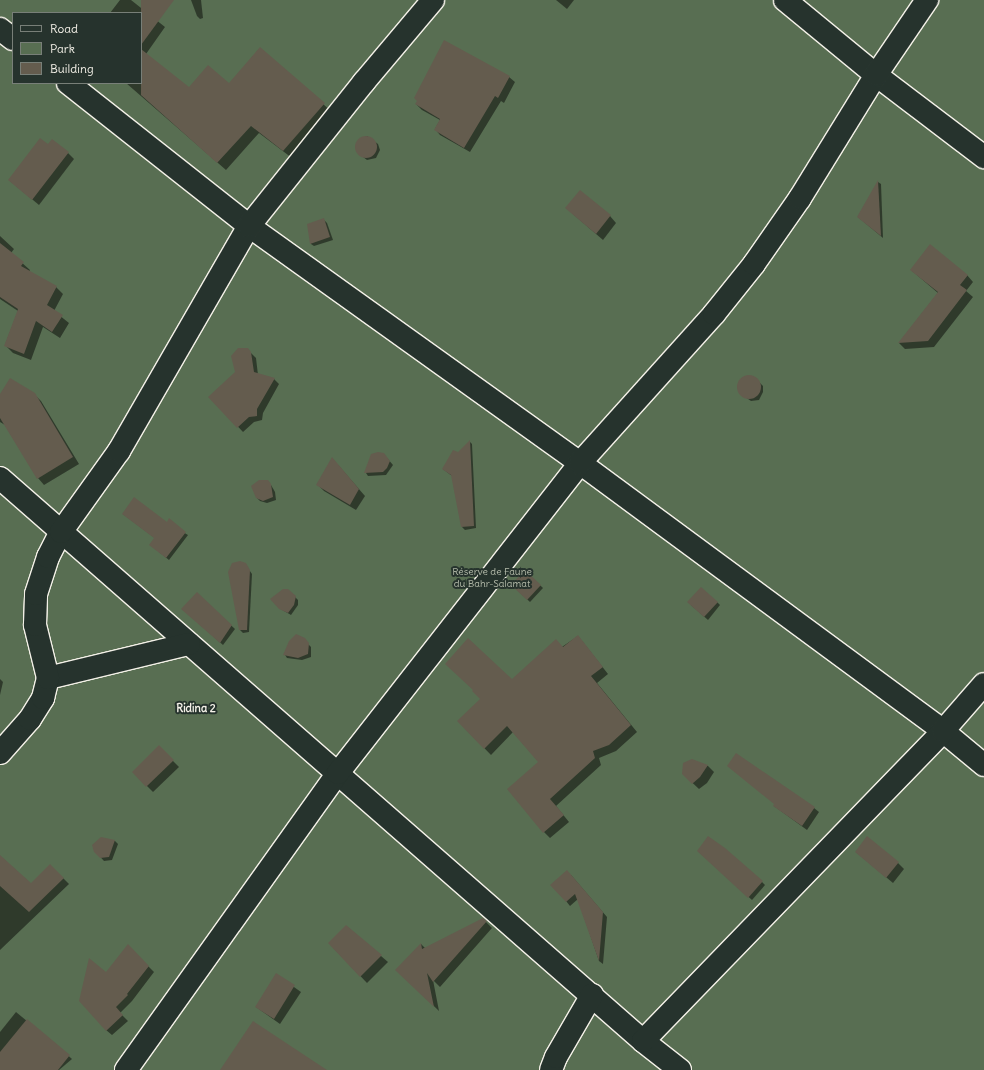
<!DOCTYPE html>
<html>
<head>
<meta charset="utf-8">
<style>
  body { margin:0 }
  #map { position:relative; width:984px; height:1070px; overflow:hidden; background:#26332d; font-family:Delius,sans-serif }
  div>[style] { position:absolute }
  [style*='--x'] { left:calc(var(--x)*1px); top:calc(var(--y)*1px); width:calc(var(--w)*1px); rotate:calc(var(--a)*1deg) }
  .green>* { inset:0; background:#586e52 }
  .shadow>* { inset:0; background:#0007 }
  .building>* { inset:0; background:#645c4e }
  .round { border-radius:50% }
  .roads { filter:drop-shadow(1px 0 #f4f1e8) drop-shadow(-1px 0 #f4f1e8) drop-shadow(0 1px #f4f1e8) drop-shadow(0 -1px #f4f1e8) }
  .minor>* { height:22px; margin:-11px; padding:0 11px; transform-origin:11px; border-radius:11px; background:#26332d }
  span { translate:-50% -50%; white-space:nowrap; text-align:center; line-height:1.15; -webkit-text-stroke:4px #26332d; paint-order:stroke }
  .park-label { font-size:10px; color:#b6bdac }
  .neighbourhood-label { font-size:11px; color:#f4f1e8; font-weight:700 }
  .legend { position:absolute; left:12px; top:12px; width:130px; height:72px; box-sizing:border-box; background:#26332d; border:1px solid #787f78; margin:0; padding:5px 7px; list-style:none; font-size:12px; color:#f4f1e8 }
  .legend li { display:flex; align-items:center; gap:8px; height:20px }
  .legend b { width:20px; border:1px solid #787f78 }
</style>
</head>
<body>
<div id="map">
  <div class="green">
    <div style="clip-path:polygon(evenodd,0 0,984px 0,984px 1070px,0 1070px,0 0,13px 13px,141px 13px,141px 83px,13px 83px,13px 13px)"></div>
  </div>
  <div class="shadow">
    <div style="clip-path:polygon(120px 0,131px 0,165px 27px,146px 54px,189px 89px,229px 85px,260px 48px,332px 112px,292px 158px,259px 133px,226px 170px,126px 83px,141px 83px,141px 13px,110px 13px)"></div>
    <div style="clip-path:polygon(191px 0,201px 0,203px 18px,200px 19px,197px 16px)"></div>
    <div style="clip-path:polygon(556px 0,574px 0,567px 9px)"></div>
    <div style="clip-path:polygon(509px 77px,515px 82px,504px 103px,501px 101px,470px 152px,440px 135px,435px 129px,440px 120px,422px 110px,416px 104px)"></div>
    <div style="clip-path:polygon(367px 136px,378px 144px,380px 150px,376px 158px,367px 160px,358px 153px,357px 145px,360px 139px)"></div>
    <div style="clip-path:polygon(68px 153px,74px 159px,39px 205px,9px 180px)"></div>
    <div style="clip-path:polygon(878px 182px,881px 184px,883px 238px,858px 217px)"></div>
    <div style="clip-path:polygon(573px 214px,610px 216px,616px 223px,603px 240px)"></div>
    <div style="clip-path:polygon(324px 220px,327px 223px,333px 240px,314px 246px,311px 244px,308px 225px)"></div>
    <div style="clip-path:polygon(0 236px,14px 249px,11px 253px,30px 270px,29px 272px,56px 287px,63px 294px,54px 311px,69px 323px,60px 338px,43px 327px,31px 360px,13px 353px,5px 345px,18px 311px,0 299px)"></div>
    <div style="clip-path:polygon(911px 270px,967px 275px,973px 282px,966px 291px,973px 297px,934px 347px,905px 349px,899px 343px,938px 293px)"></div>
    <div style="clip-path:polygon(247px 349px,256px 358px,258px 375px,274px 379px,279px 384px,263px 413px,262px 420px,254px 422px,243px 432px,210px 397px,236px 373px)"></div>
    <div style="clip-path:polygon(747px 376px,754px 377px,763px 386px,763px 392px,759px 400px,751px 401px,741px 394px,739px 383px)"></div>
    <div style="clip-path:polygon(34px 394px,41px 401px,79px 464px,44px 485px,38px 478px,5px 425px,0 422px,0 396px)"></div>
    <div style="clip-path:polygon(470px 442px,472px 444px,476px 528px,465px 530px,462px 527px,452px 476px,443px 469px)"></div>
    <div style="clip-path:polygon(372px 455px,387px 458px,393px 465px,386px 475px,368px 476px,366px 473px)"></div>
    <div style="clip-path:polygon(338px 465px,365px 496px,356px 510px,324px 491px,318px 485px)"></div>
    <div style="clip-path:polygon(271px 485px,275px 492px,276px 500px,267px 503px,260px 501px,257px 498px)"></div>
    <div style="clip-path:polygon(123px 514px,167px 523px,188px 535px,169px 560px,153px 547px,155px 538px)"></div>
    <div style="clip-path:polygon(245px 564px,252px 574px,249px 632px,243px 633px,240px 630px)"></div>
    <div style="clip-path:polygon(525px 571px,543px 588px,530px 602px,512px 585px)"></div>
    <div style="clip-path:polygon(288px 590px,298px 600px,298px 605px,291px 615px,279px 608px)"></div>
    <div style="clip-path:polygon(197px 594px,235px 629px,223px 645px,186px 612px)"></div>
    <div style="clip-path:polygon(717px 602px,720px 605px,708px 620px,691px 605px)"></div>
    <div style="clip-path:polygon(578px 636px,608px 674px,597px 683px,637px 732px,616px 751px,599px 758px,601px 765px,556px 806px,569px 822px,550px 838px,544px 832px,539px 762px,513px 732px,491px 755px,458px 721px,512px 681px)"></div>
    <div style="clip-path:polygon(308px 644px,311px 647px,311px 657px,302px 660px,287px 658px,285px 655px)"></div>
    <div style="clip-path:polygon(0 679px,3px 682px,0 695px)"></div>
    <div style="clip-path:polygon(159px 747px,179px 767px,153px 792px,133px 772px)"></div>
    <div style="clip-path:polygon(692px 760px,708px 766px,714px 772px,707px 783px,699px 789px,683px 774px)"></div>
    <div style="clip-path:polygon(774px 806px,814px 808px,819px 812px,807px 830px)"></div>
    <div style="clip-path:polygon(102px 838px,115px 841px,118px 844px,112px 860px,104px 861px,95px 851px)"></div>
    <div style="clip-path:polygon(698px 851px,762px 882px,765px 885px,752px 900px)"></div>
    <div style="clip-path:polygon(856px 852px,898px 863px,904px 869px,893px 883px)"></div>
    <div style="clip-path:polygon(0 856px,31px 884px,50px 865px,69px 884px,0 950px)"></div>
    <div style="clip-path:polygon(571px 875px,607px 917px,603px 964px,599px 961px,578px 899px,570px 906px,566px 901px)"></div>
    <div style="clip-path:polygon(483px 919px,492px 928px,440px 987px,433px 980px,439px 1011px,397px 970px,421px 944px,426px 949px)"></div>
    <div style="clip-path:polygon(346px 926px,388px 962px,367px 983px,329px 943px)"></div>
    <div style="clip-path:polygon(128px 946px,154px 972px,132px 1001px,120px 1013px,128px 1021px,112px 1035px,106px 1030px,107px 974px)"></div>
    <div style="clip-path:polygon(277px 975px,301px 992px,280px 1024px,256px 1007px)"></div>
    <div style="clip-path:polygon(16px 1012px,62px 1050px,72px 1059px,59px 1070px,0 1070px,0 1032px)"></div>
  </div>
  <div class="building">
    <div style="clip-path:polygon(141px 0,174px 0,141px 45px)"></div>
    <div style="clip-path:polygon(444px 40px,510px 76px,498px 98px,495px 96px,464px 148px,434px 130px,440px 119px,415px 104px,417px 101px,414px 98px)"></div>
    <div style="clip-path:polygon(260px 47px,325px 103px,283px 151px,251px 126px,217px 163px,141px 95px,141px 49px,189px 87px,208px 65px,229px 83px)"></div>
    <div class="round" style="left:355px;top:136px;width:22px;height:22px"></div>
    <div style="clip-path:polygon(40px 138px,48px 144px,52px 139px,69px 152px,32px 200px,8px 180px)"></div>
    <div style="clip-path:polygon(878px 180px,881px 236px,857px 217px)"></div>
    <div style="clip-path:polygon(580px 190px,611px 215px,596px 234px,565px 208px)"></div>
    <div style="clip-path:polygon(324px 218px,330px 237px,310px 244px,307px 224px)"></div>
    <div style="clip-path:polygon(0 243px,24px 262px,21px 266px,57px 286px,47px 305px,63px 315px,52px 332px,36px 321px,24px 354px,4px 346px,18px 309px,0 297px)"></div>
    <div style="clip-path:polygon(930px 244px,968px 275px,960px 285px,967px 290px,928px 341px,898px 343px,938px 292px,910px 270px)"></div>
    <div style="clip-path:polygon(238px 348px,248px 348px,251px 352px,254px 372px,275px 378px,257px 409px,257px 416px,249px 417px,237px 428px,208px 397px,235px 372px,231px 356px)"></div>
    <div class="round" style="left:737px;top:375px;width:24px;height:24px"></div>
    <div style="clip-path:polygon(10px 378px,35px 393px,73px 457px,37px 479px,0 418px,0 394px)"></div>
    <div style="clip-path:polygon(470px 440px,474px 526px,461px 527px,451px 475px,442px 469px,453px 450px,458px 452px)"></div>
    <div style="clip-path:polygon(378px 452px,384px 453px,390px 461px,387px 468px,383px 472px,364px 473px,371px 454px)"></div>
    <div style="clip-path:polygon(332px 457px,359px 489px,350px 505px,316px 485px)"></div>
    <div style="clip-path:polygon(259px 480px,268px 480px,271px 484px,273px 497px,263px 501px,256px 498px,251px 486px)"></div>
    <div style="clip-path:polygon(134px 497px,167px 522px,169px 518px,186px 532px,166px 558px,149px 545px,154px 538px,122px 514px)"></div>
    <div style="clip-path:polygon(240px 561px,246px 563px,250px 570px,247px 630px,239px 630px,228px 572px,232px 563px)"></div>
    <div style="clip-path:polygon(525px 570px,541px 585px,527px 600px,511px 585px)"></div>
    <div style="clip-path:polygon(701px 587px,718px 602px,704px 617px,687px 602px)"></div>
    <div style="clip-path:polygon(283px 589px,288px 589px,296px 596px,294px 605px,288px 613px,279px 609px,270px 599px)"></div>
    <div style="clip-path:polygon(197px 592px,232px 625px,220px 643px,181px 609px)"></div>
    <div style="clip-path:polygon(296px 634px,305px 638px,309px 643px,308px 654px,298px 658px,283px 655px,289px 641px)"></div>
    <div style="clip-path:polygon(578px 635px,603px 667px,591px 676px,631px 725px,609px 745px,593px 751px,595px 758px,550px 799px,564px 815px,543px 833px,507px 789px,538px 762px,507px 726px,484px 749px,457px 721px,480px 699px,472px 691px,473px 690px,445px 664px,468px 638px,512px 679px,556px 639px,563px 647px)"></div>
    <div style="clip-path:polygon(159px 745px,174px 760px,146px 787px,132px 772px)"></div>
    <div style="clip-path:polygon(736px 753px,815px 807px,802px 826px,773px 806px,774px 804px,727px 766px)"></div>
    <div style="clip-path:polygon(692px 759px,708px 765px,700px 777px,692px 784px,682px 774px,683px 763px)"></div>
    <div style="clip-path:polygon(708px 836px,725px 848px,763px 881px,748px 898px,697px 851px)"></div>
    <div style="clip-path:polygon(867px 836px,899px 862px,886px 878px,855px 852px)"></div>
    <div style="clip-path:polygon(101px 837px,115px 840px,109px 857px,100px 858px,94px 852px,92px 845px)"></div>
    <div style="clip-path:polygon(0 855px,31px 883px,50px 864px,64px 878px,29px 912px,0 886px)"></div>
    <div style="clip-path:polygon(567px 870px,603px 912px,599px 961px,575px 894px,566px 902px,550px 885px)"></div>
    <div style="clip-path:polygon(483px 918px,487px 921px,433px 982px,427px 973px,434px 1007px,395px 970px,421px 943px,422px 949px)"></div>
    <div style="clip-path:polygon(346px 925px,382px 955px,360px 977px,328px 943px)"></div>
    <div style="clip-path:polygon(128px 944px,149px 966px,127px 994px,128px 995px,116px 1007px,123px 1015px,106px 1031px,79px 1001px,89px 958px,106px 972px)"></div>
    <div style="clip-path:polygon(276px 973px,295px 985px,274px 1019px,255px 1007px)"></div>
    <div style="clip-path:polygon(27px 1019px,70px 1055px,58px 1070px,0 1070px,0 1052px)"></div>
    <div style="clip-path:polygon(253px 1021px,327px 1070px,220px 1070px)"></div>
  </div>
  <div class="roads">
    <div class="minor">
      <div style="--x:785;--y:0;--w:118;--a:39.5"></div>
      <div style="--x:876;--y:75;--w:136;--a:37.2"></div>
      <div style="--x:0;--y:29;--w:16;--a:38"></div>
      <div style="--x:68;--y:83;--w:231;--a:38.3"></div>
      <div style="--x:249;--y:226;--w:407;--a:35.6"></div>
      <div style="--x:580;--y:463;--w:451;--a:36.4"></div>
      <div style="--x:943;--y:731;--w:53;--a:39.7"></div>
      <div style="--x:0;--y:478;--w:855;--a:41.2"></div>
      <div style="--x:643;--y:1041;--w:47;--a:38.1"></div>
      <div style="--x:48;--y:678;--w:145;--a:-13.6"></div>
      <div style="--x:0;--y:753;--w:45;--a:-48.6"></div>
      <div style="--x:30;--y:719;--w:25;--a:-58"></div>
      <div style="--x:43;--y:698;--w:21;--a:-76"></div>
      <div style="--x:48;--y:678;--w:55;--a:-103.8"></div>
      <div style="--x:35;--y:625;--w:31;--a:-88"></div>
      <div style="--x:36;--y:594;--w:39;--a:-72"></div>
      <div style="--x:48;--y:557;--w:28;--a:-63"></div>
      <div style="--x:61;--y:532;--w:100;--a:-54.4"></div>
      <div style="--x:119;--y:451;--w:260;--a:-60"></div>
      <div style="--x:249;--y:226;--w:184;--a:-51.4"></div>
      <div style="--x:364;--y:82;--w:107;--a:-49.9"></div>
      <div style="--x:643;--y:1041;--w:431;--a:-45.9"></div>
      <div style="--x:943;--y:731;--w:62;--a:-48.9"></div>
      <div style="--x:126;--y:1070;--w:365;--a:-54.5"></div>
      <div style="--x:338;--y:773;--w:393;--a:-52"></div>
      <div style="--x:580;--y:463;--w:200;--a:-48"></div>
      <div style="--x:714;--y:314;--w:64;--a:-51.3"></div>
      <div style="--x:754;--y:264;--w:80;--a:-55.1"></div>
      <div style="--x:800;--y:198;--w:145;--a:-58.3"></div>
      <div style="--x:876;--y:75;--w:91;--a:-55.8"></div>
      <div style="--x:551;--y:1070;--w:14;--a:-69"></div>
      <div style="--x:556;--y:1057;--w:72;--a:-59.9"></div>
    </div>
  </div>
  <div class="park-label">
    <span style="left:492px;top:577px">Réserve de Faune<br>du Bahr-Salamat</span>
  </div>
  <div class="neighbourhood-label">
    <span style="left:196px;top:708px">Ridina 2</span>
  </div>
  <ul class="legend">
  <li><b style="height:5px;background:#26332d"></b>Road</li>
  <li><b style="height:11px;background:#586e52"></b>Park</li>
  <li><b style="height:11px;background:#645c4e"></b>Building</li>
  </ul>
</div>
</body>
</html>
